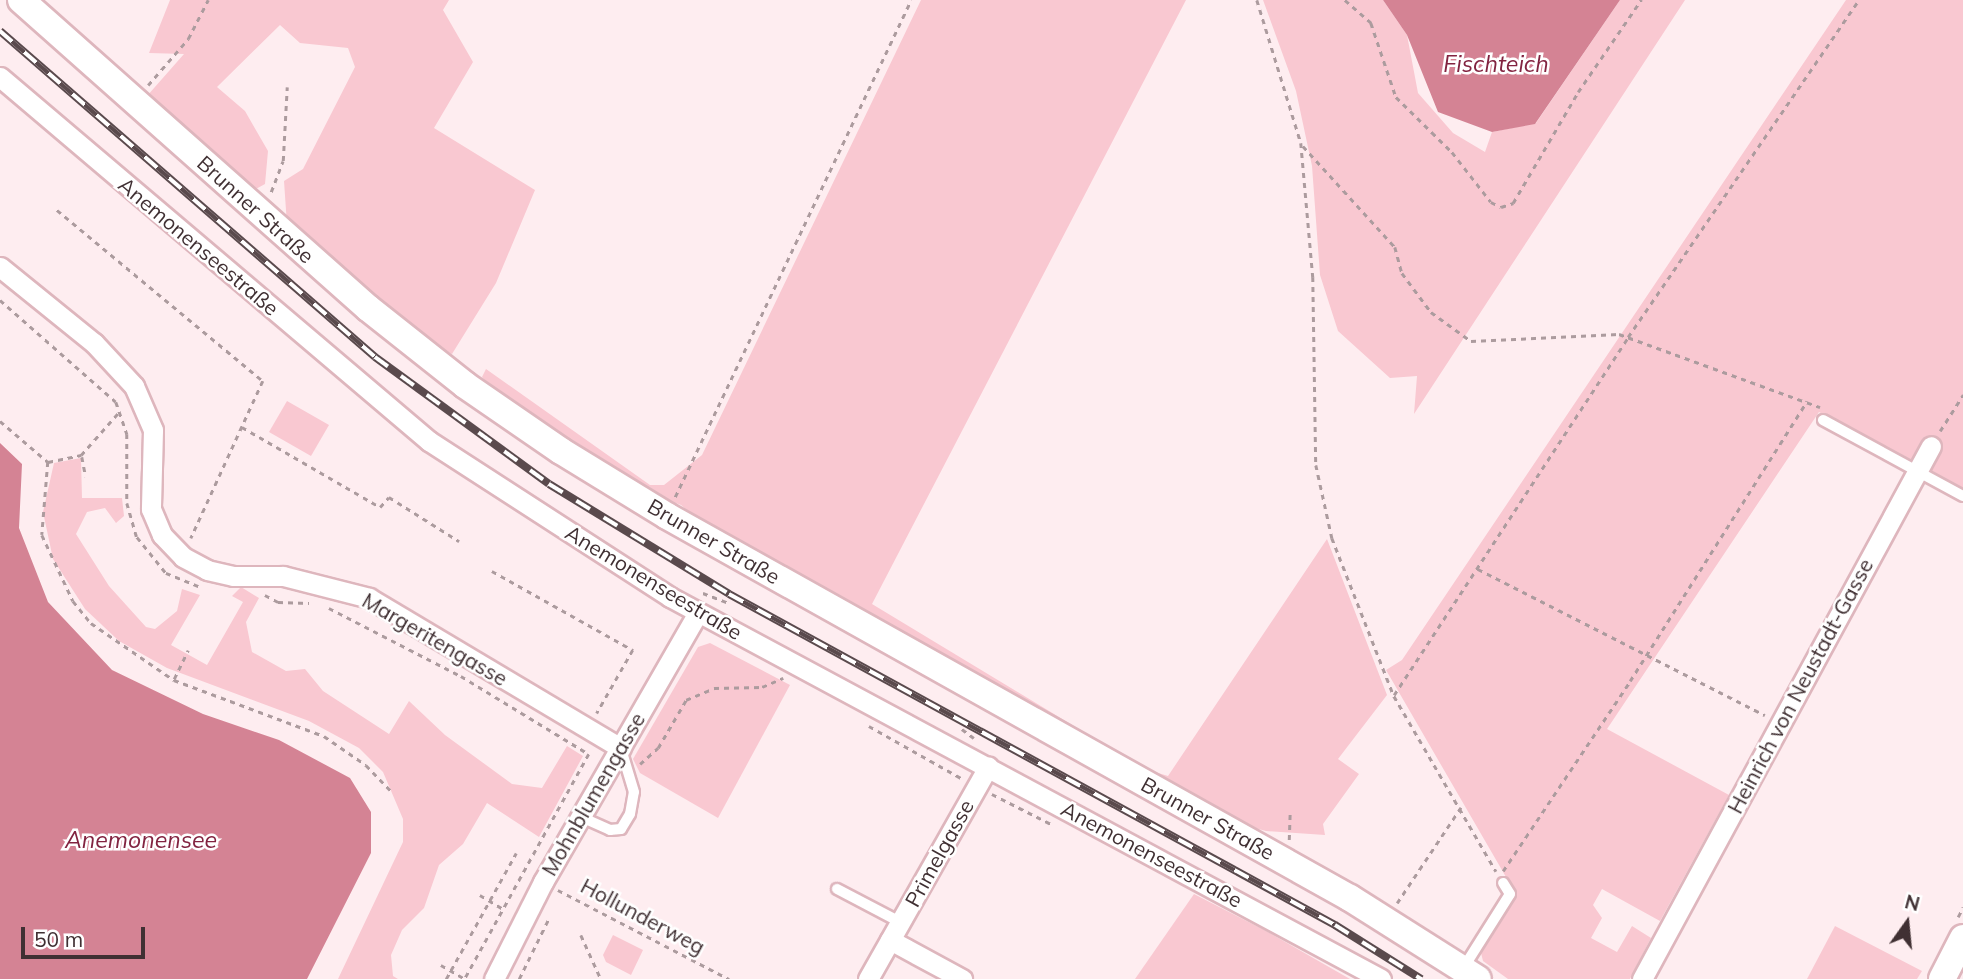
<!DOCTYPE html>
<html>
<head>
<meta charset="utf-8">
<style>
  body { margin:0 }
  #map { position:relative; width:1963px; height:979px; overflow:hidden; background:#feedf0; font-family:Mulish,sans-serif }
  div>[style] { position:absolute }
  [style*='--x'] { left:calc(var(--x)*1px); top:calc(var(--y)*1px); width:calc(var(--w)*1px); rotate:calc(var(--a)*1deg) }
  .green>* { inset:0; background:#f9c8d1 }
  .water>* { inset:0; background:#d48394 }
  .path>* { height:2.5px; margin-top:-1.25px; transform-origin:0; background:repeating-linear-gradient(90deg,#ac9b9e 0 5px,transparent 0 10px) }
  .roads { filter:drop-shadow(2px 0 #deb6bd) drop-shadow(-2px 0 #deb6bd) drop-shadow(0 2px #deb6bd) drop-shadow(0 -2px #deb6bd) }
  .lane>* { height:10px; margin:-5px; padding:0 5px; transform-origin:5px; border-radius:5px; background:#fff }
  .street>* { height:19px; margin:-9.5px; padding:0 9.5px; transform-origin:9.5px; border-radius:9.5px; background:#fff }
  .secondary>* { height:26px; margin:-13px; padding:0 13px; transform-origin:13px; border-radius:13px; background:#fff }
  .rail>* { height:8px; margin-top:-4px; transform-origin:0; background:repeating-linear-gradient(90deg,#fff 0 16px,#5a4a4d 0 32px); box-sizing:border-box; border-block:2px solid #5a4a4d }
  span { translate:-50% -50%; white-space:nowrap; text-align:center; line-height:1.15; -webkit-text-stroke:5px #fff; paint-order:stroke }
  .street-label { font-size:21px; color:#403033 }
  .water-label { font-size:23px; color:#822340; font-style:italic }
  .north { position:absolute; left:1872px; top:888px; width:70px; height:70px; -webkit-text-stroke:5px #fff; paint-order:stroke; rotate:15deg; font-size:19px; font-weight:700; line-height:28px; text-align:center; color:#403033 }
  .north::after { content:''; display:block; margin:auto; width:24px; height:32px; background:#403033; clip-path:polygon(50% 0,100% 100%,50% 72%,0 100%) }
  .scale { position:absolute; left:21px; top:927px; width:124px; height:32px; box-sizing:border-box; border:4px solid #403033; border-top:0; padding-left:9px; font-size:21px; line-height:24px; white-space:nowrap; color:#403033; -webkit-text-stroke:5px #fff; paint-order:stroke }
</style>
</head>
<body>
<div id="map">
  <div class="green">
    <div style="clip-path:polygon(170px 0,449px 0,443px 10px,473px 62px,434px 128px,535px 190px,496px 283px,452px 354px,417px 336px,287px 225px,284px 181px,303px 169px,355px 67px,348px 48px,300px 43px,280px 25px,217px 87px,245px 111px,268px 151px,265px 184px,254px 190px,147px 96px,184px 54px,149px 53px)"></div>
    <div style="clip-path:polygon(921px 0,1186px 0,872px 604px,1145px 769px,1168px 776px,1327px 539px,1387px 695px,1338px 759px,1359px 774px,1323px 824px,1325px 835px,1266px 831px,1233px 822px,707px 528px,681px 505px,641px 490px,500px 399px,482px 377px,486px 369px,650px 485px,664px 485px,702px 455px)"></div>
    <div style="clip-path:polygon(1263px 0,1383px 0,1407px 35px,1418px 93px,1453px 133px,1485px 152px,1492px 132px,1536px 123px,1620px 0,1685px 0,1414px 414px,1417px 376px,1390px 378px,1338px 331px,1320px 275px,1312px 166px,1296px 91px)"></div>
    <div style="clip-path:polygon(1846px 0,1963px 0,1963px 489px,1819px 412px,1607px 729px,1729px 795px,1660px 921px,1602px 889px,1593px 905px,1602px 918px,1591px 938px,1617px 952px,1632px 926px,1651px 938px,1630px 979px,1508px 979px,1483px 961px,1481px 953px,1517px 896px,1386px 670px,1402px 660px)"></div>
    <div style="clip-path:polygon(287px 401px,329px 425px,311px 456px,269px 432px)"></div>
    <div style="clip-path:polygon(81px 458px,82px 498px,122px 498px,124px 516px,116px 523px,105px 508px,87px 512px,76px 534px,109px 586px,146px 627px,155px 629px,177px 611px,182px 589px,200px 595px,171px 645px,207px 665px,243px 602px,232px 596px,241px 587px,259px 598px,246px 622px,252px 652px,286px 671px,305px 669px,323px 691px,389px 734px,409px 701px,445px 735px,512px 784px,542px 788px,567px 746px,583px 756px,539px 837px,487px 803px,463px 844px,439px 865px,424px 908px,402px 930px,391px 955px,393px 976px,398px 979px,338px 979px,403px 842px,403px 819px,383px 772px,359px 748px,309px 721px,167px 668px,119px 641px,85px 609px,53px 559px,43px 512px,54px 463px)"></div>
    <div style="clip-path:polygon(710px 643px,790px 685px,718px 818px,640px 773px,633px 759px,698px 647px)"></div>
    <div style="clip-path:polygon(1194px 894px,1268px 932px,1350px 979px,1135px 979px)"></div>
    <div style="clip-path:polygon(1835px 926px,1922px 971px,1917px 979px,1807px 979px)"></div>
    <div style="clip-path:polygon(613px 935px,643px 950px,631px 975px,606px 962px,603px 955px)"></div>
  </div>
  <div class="water">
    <div style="clip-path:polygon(1383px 0,1620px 0,1535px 124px,1492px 132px,1438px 112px,1407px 35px)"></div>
    <div style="clip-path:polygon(0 443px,22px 464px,19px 528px,48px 602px,112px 670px,203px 714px,279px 740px,350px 778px,371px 812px,371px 853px,307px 979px,0 979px)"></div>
  </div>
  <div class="path">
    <div style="--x:1257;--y:0;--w:150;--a:72.9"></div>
    <div style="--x:1301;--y:143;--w:135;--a:84.9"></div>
    <div style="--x:1313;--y:277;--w:188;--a:89.1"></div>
    <div style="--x:1316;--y:465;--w:75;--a:77.6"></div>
    <div style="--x:1332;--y:538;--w:170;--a:68.6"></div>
    <div style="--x:1394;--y:696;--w:203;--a:59.8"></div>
    <div style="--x:1345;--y:0;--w:35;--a:41"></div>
    <div style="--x:1371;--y:23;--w:78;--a:71.3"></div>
    <div style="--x:1396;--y:97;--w:78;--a:44.5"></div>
    <div style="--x:1452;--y:152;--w:63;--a:52"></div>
    <div style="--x:1491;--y:202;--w:11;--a:27"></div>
    <div style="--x:1501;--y:207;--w:13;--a:-18"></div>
    <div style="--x:1513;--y:203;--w:129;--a:-59.6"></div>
    <div style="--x:1578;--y:92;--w:112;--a:-55.6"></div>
    <div style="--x:148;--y:85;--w:61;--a:-49"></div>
    <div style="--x:188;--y:39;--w:44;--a:-62.9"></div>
    <div style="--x:1303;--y:146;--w:137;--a:47.7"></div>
    <div style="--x:1395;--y:247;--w:27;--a:75"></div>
    <div style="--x:1402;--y:273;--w:49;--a:53.4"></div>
    <div style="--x:1431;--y:312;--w:49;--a:35.9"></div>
    <div style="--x:1471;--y:341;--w:148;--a:-2.7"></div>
    <div style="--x:1619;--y:334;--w:214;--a:20"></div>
    <div style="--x:271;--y:192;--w:33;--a:-69"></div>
    <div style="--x:283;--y:161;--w:74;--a:-86.9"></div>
    <div style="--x:57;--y:210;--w:268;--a:39.7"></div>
    <div style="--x:263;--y:381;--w:173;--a:114.6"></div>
    <div style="--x:0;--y:300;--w:154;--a:41.3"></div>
    <div style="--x:116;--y:402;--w:34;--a:71"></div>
    <div style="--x:127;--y:434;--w:69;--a:90"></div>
    <div style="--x:127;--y:503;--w:35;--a:74"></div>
    <div style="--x:137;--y:537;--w:46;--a:51.1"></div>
    <div style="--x:166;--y:573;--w:35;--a:22"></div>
    <div style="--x:0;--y:421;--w:63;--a:40.5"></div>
    <div style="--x:242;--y:427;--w:160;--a:30.1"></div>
    <div style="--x:380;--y:507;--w:13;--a:-48"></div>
    <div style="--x:389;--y:497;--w:83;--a:32.2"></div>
    <div style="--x:1940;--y:431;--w:43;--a:-57.4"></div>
    <div style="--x:82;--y:457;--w:20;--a:79"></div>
    <div style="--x:48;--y:462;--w:73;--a:94.7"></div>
    <div style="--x:42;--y:535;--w:73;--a:64.8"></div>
    <div style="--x:73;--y:601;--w:28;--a:51"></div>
    <div style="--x:91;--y:623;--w:101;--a:34.5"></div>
    <div style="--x:174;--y:680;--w:160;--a:20.5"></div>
    <div style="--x:324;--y:736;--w:51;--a:34.6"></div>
    <div style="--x:366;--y:765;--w:39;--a:46"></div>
    <div style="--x:48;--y:462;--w:34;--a:-12"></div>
    <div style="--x:81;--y:455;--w:57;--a:-48.5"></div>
    <div style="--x:675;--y:497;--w:550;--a:-64.6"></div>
    <div style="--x:1478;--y:569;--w:322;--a:27"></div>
    <div style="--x:492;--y:571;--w:162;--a:29.3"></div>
    <div style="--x:633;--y:650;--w:73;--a:119.7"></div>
    <div style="--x:703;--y:593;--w:26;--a:21"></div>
    <div style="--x:265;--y:595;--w:15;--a:28"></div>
    <div style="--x:278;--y:602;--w:31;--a:2"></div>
    <div style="--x:329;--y:608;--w:148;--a:27.3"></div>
    <div style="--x:461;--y:676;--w:150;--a:31.4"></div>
    <div style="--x:589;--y:754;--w:257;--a:118.9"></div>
    <div style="--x:174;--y:679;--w:32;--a:-64"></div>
    <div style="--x:1394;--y:695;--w:428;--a:-56.8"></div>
    <div style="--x:1628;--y:337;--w:409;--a:-55.6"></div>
    <div style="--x:869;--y:726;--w:106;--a:29.5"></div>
    <div style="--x:962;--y:729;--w:15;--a:37"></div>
    <div style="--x:640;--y:764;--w:24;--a:-42"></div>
    <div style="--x:658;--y:748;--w:56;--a:-59.7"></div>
    <div style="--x:686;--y:700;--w:30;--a:-23"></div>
    <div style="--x:714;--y:688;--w:48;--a:-1.2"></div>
    <div style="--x:762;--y:687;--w:23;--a:-23"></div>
    <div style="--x:992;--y:794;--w:66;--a:27"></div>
    <div style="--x:1289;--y:840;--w:27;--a:-88"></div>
    <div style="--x:1503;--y:871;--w:229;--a:-56.2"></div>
    <div style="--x:1630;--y:681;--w:331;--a:-57.7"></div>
    <div style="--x:558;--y:890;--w:193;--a:27.5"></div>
    <div style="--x:480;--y:895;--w:26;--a:31"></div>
    <div style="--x:1397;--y:903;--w:115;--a:-56.3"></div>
    <div style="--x:1958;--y:917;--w:11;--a:-63"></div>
    <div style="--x:581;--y:935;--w:48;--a:65.6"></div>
    <div style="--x:441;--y:965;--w:28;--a:30"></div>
    <div style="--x:446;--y:979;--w:144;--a:-60.9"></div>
    <div style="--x:519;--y:979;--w:68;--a:-63.8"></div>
  </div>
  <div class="roads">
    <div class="lane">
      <div style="--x:1823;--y:420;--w:159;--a:28.5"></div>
      <div style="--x:581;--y:817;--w:32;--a:24"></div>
      <div style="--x:610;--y:830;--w:11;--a:-5"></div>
      <div style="--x:621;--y:829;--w:17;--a:-59"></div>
      <div style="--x:630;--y:814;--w:22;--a:-80"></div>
      <div style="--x:634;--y:792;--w:45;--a:-106.8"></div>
      <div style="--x:837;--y:889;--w:71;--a:27.6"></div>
      <div style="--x:1464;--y:967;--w:86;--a:-57.8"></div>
      <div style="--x:1510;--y:894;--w:13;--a:-122"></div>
    </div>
    <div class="street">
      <div style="--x:0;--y:77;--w:563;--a:40.31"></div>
      <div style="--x:429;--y:441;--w:287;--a:32.9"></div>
      <div style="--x:670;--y:597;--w:807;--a:28.25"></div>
      <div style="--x:0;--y:267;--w:121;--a:39"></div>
      <div style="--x:94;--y:343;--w:59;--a:47.1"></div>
      <div style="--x:134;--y:386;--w:48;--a:66.6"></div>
      <div style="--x:153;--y:430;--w:79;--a:91.5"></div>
      <div style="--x:151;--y:509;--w:28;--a:67"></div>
      <div style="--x:162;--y:535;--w:30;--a:46"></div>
      <div style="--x:183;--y:557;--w:27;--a:28"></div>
      <div style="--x:207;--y:570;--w:27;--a:13"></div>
      <div style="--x:233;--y:576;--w:50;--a:0"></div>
      <div style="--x:283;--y:576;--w:89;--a:14.3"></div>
      <div style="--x:369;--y:598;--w:293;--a:30.8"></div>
      <div style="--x:890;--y:940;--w:82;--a:28.4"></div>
      <div style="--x:494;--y:979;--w:109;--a:-63.2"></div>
      <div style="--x:543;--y:882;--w:311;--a:-60.1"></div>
      <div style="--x:868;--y:979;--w:244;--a:-60.5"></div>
      <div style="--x:1642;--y:979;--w:606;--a:-61.53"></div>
    </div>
    <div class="secondary">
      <div style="--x:21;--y:0;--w:464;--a:41.6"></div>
      <div style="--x:368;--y:308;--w:124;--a:38.4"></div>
      <div style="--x:465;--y:385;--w:116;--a:34.5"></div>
      <div style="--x:561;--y:451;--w:124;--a:31.5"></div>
      <div style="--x:667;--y:516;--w:783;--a:29.22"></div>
      <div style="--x:1350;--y:898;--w:151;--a:32.3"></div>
      <div style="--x:1942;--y:979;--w:46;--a:-62.9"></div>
    </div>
  </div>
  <div class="rail">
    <div style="--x:0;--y:31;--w:497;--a:41"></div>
    <div style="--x:375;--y:357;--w:215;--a:36.1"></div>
    <div style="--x:549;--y:484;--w:211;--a:31.4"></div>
    <div style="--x:729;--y:594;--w:691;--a:28.64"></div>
    <div style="--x:1335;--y:925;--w:102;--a:32.1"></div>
  </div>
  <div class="street-label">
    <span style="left:256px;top:209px;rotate:42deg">Brunner Straße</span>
    <span style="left:199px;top:246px;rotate:40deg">Anemonenseestraße</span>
    <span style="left:714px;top:541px;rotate:30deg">Brunner Straße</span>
    <span style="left:654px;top:582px;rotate:31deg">Anemonenseestraße</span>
    <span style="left:435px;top:639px;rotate:30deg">Margeritengasse</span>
    <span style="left:1800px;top:686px;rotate:-62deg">Heinrich von Neustadt-Gasse</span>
    <span style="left:593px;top:794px;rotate:-60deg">Mohnblumengasse</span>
    <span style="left:1208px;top:818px;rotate:29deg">Brunner Straße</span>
    <span style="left:939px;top:853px;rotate:-61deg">Primelgasse</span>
    <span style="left:1152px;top:854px;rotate:28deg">Anemonenseestraße</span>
    <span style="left:643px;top:916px;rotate:28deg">Hollunderweg</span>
  </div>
  <div class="water-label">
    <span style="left:1496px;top:64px">Fischteich</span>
    <span style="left:141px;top:840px">Anemonensee</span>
  </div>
  <div class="north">N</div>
  <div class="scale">50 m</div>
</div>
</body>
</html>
